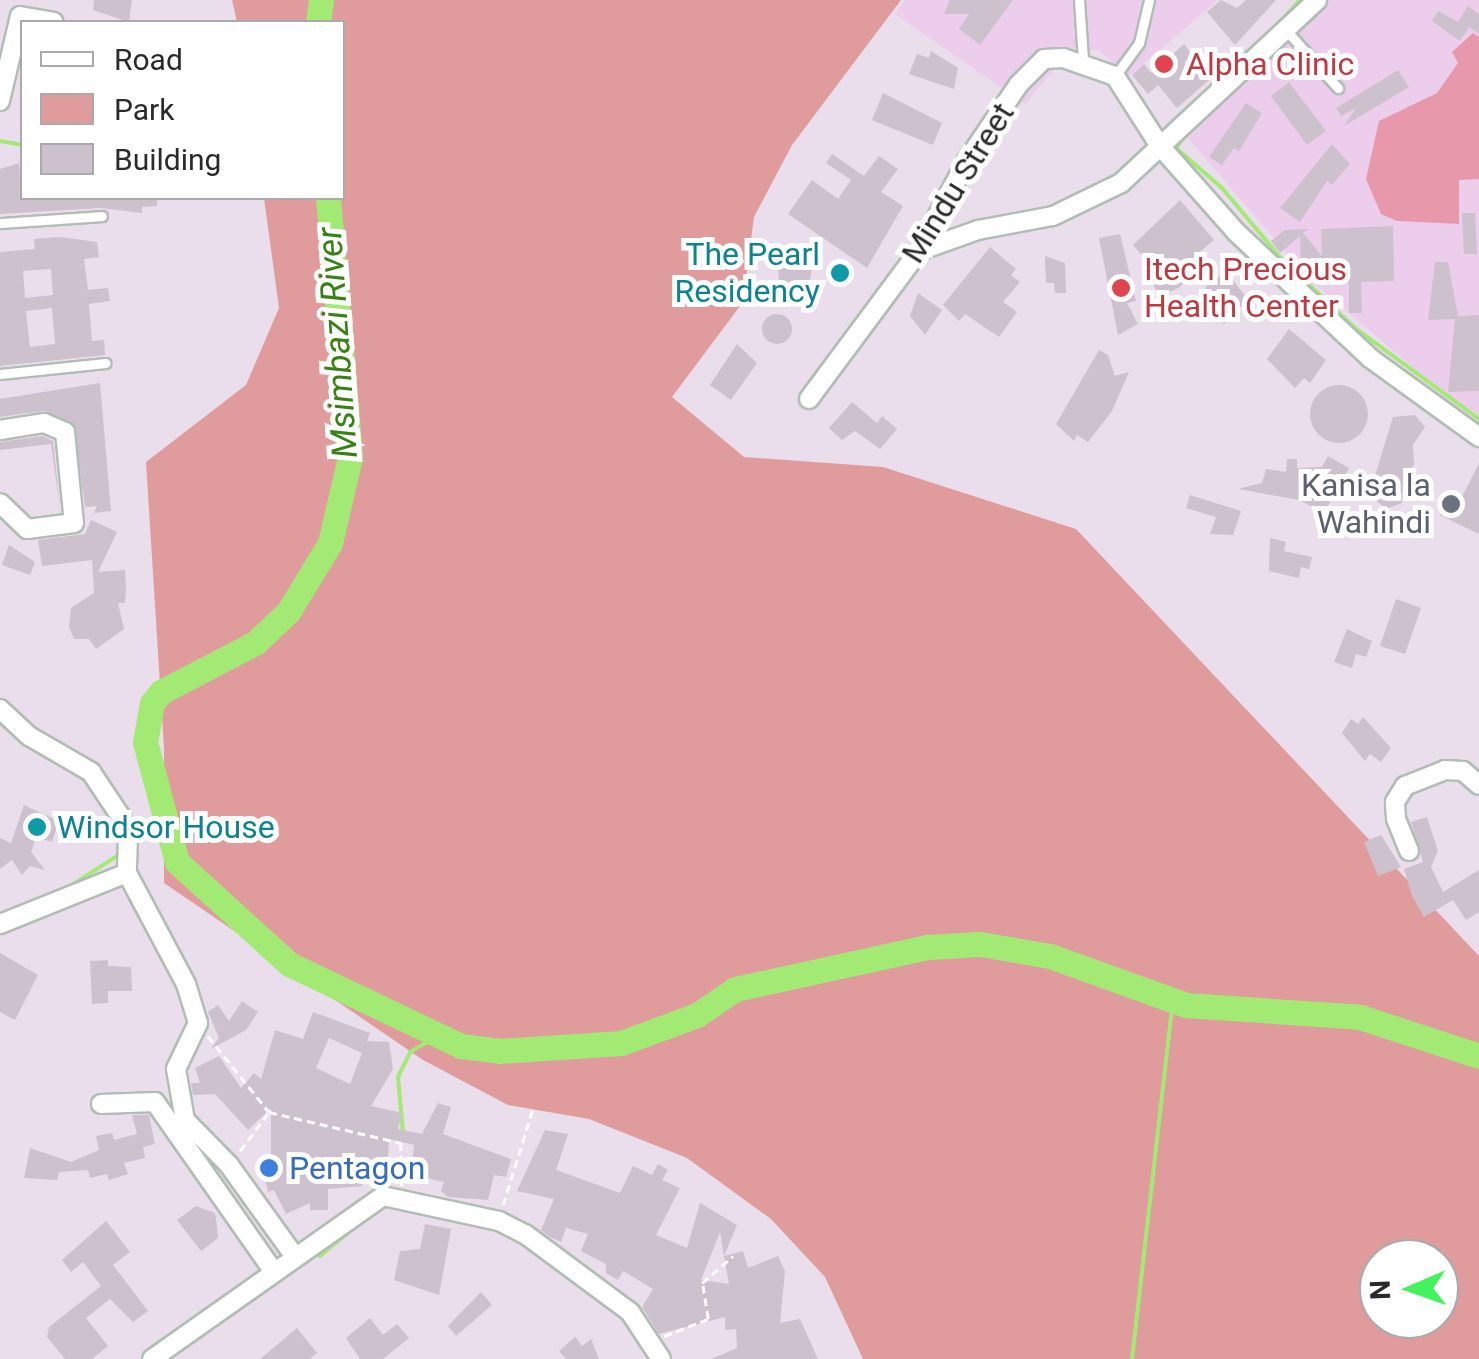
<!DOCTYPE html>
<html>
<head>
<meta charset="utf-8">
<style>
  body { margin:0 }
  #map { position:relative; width:1479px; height:1359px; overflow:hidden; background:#eaddec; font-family:Roboto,sans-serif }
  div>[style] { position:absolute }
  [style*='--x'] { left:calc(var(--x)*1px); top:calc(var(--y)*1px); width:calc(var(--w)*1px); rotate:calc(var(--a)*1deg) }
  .education>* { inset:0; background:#edcdec }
  .green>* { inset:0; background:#e09c9c }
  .pitch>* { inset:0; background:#e798ab }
  .stream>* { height:4px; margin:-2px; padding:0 2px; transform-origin:2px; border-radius:2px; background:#a3ea74 }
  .river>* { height:25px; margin:-12.5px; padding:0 12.5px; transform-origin:12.5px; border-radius:12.5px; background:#a3ea74 }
  .building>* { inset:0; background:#cec1ce }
  .round { border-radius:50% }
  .path>* { height:2.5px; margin-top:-1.25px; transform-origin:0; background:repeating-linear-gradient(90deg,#fff 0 8px,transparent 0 13px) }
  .roads { filter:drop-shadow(2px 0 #b0beb3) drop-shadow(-2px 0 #b0beb3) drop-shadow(0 2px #b0beb3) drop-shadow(0 -2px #b0beb3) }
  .service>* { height:9px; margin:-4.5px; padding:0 4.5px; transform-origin:4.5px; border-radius:4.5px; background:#fff }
  .minor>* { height:18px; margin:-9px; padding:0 9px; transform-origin:9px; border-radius:9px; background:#fff }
  .dots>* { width:28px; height:28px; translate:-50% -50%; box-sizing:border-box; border:5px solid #fff; border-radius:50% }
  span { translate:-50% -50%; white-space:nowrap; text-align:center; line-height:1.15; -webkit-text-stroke:10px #fff; paint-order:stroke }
  .health-label { font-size:32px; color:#be3a42 }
  .left { translate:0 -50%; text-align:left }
  .street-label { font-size:32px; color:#2a2a2a }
  .culture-label { font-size:32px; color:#0d838f }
  .right { translate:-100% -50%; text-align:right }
  .worship-label { font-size:32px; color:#5b616d }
  .shop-label { font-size:32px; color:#366cbe }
  .water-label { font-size:35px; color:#368213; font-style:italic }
  .legend { position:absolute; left:20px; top:20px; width:325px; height:180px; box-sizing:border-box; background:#fff; border:2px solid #aaa; margin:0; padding:12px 18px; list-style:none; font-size:30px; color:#2a2a2a }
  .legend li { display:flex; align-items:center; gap:20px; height:50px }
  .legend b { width:50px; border:2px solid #aaa }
  .north { position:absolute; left:1359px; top:1239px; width:100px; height:100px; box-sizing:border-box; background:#fff; border:2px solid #aaa; border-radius:50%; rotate:268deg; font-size:28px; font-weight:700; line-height:40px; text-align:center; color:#2a2a2a }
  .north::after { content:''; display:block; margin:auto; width:35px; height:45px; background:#43f35e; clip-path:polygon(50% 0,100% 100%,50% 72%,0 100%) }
</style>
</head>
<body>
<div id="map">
  <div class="education">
    <div style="clip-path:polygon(905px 0,1218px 0,1129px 76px,1098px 50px,1068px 53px,1025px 104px,895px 14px)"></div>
    <div style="clip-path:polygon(1327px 0,1479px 0,1479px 415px,1452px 401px,1309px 279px,1188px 138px)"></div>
  </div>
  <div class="green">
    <div style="clip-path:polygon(evenodd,232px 0,901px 0,792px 145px,754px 217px,743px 302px,672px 397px,744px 457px,883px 467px,1076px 529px,1479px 956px,1479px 1359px,863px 1359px,825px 1277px,771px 1219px,687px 1158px,589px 1119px,508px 1105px,423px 1060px,164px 883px,164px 748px,146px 462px,246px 385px,279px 308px,264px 198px,342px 198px,342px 22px,237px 22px,232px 0,1379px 1259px,1439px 1259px,1439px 1319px,1379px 1319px,1379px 1259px)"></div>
  </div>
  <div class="pitch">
    <div style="clip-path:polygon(1473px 33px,1479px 37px,1479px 179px,1459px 180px,1459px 224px,1397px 221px,1381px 214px,1366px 179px,1379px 121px,1437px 93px,1458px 63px,1452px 52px)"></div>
  </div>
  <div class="stream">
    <div style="--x:1272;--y:31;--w:42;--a:-47.9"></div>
    <div style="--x:1186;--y:134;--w:17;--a:126"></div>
    <div style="--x:1176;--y:148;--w:61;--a:41"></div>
    <div style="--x:1222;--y:188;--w:90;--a:50"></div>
    <div style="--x:1280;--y:257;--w:103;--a:43.4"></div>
    <div style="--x:1355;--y:328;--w:154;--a:36.3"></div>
    <div style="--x:0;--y:141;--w:22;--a:10"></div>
    <div style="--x:69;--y:887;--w:61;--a:-32.9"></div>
    <div style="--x:403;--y:1132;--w:55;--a:-95.2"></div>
    <div style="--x:398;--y:1077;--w:28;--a:-64"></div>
    <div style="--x:410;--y:1052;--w:24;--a:-30"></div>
    <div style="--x:431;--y:1040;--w:7;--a:-106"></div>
    <div style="--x:320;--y:1256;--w:55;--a:-39.8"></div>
    <div style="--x:1132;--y:1359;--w:360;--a:-83.5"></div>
  </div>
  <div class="river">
    <div style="--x:318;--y:22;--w:22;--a:-82"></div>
    <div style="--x:328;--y:198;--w:260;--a:85.1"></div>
    <div style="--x:350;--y:457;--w:88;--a:103.1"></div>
    <div style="--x:330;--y:543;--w:81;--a:121.3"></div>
    <div style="--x:288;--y:612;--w:45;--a:136.8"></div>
    <div style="--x:255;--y:643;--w:106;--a:152.5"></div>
    <div style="--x:161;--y:692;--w:14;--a:129"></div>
    <div style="--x:152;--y:703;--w:40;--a:100"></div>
    <div style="--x:145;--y:742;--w:124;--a:75.1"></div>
    <div style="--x:177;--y:862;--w:151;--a:42.3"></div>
    <div style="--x:289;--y:964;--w:191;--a:25.5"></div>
    <div style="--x:461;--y:1046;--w:38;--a:7"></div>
    <div style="--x:499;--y:1051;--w:122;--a:-3.8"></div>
    <div style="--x:621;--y:1043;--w:81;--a:-20.2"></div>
    <div style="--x:697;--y:1015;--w:46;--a:-34.4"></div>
    <div style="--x:735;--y:989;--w:198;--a:-12.3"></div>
    <div style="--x:928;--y:947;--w:52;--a:-3.3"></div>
    <div style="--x:980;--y:944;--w:71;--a:9.7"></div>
    <div style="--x:1050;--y:956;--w:145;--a:19.8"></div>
    <div style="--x:1186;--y:1005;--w:174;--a:3.9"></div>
    <div style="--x:1360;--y:1017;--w:125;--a:18.1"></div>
  </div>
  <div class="building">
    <div style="clip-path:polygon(94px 0,132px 0,129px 22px,93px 10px)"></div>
    <div style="clip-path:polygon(950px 0,1013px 0,980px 45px,959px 29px,969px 14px,944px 14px)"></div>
    <div style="clip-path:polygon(1221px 0,1237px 8px,1246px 0,1276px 0,1235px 45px,1207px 12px)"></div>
    <div style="clip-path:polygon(1468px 6px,1479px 14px,1479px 34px,1469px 27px,1460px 41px,1432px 21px,1438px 11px,1458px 22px)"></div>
    <div style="clip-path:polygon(1184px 44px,1209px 80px,1177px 108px,1158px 85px,1148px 94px,1132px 75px,1144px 64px,1151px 73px)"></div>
    <div style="clip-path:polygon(931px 51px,958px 68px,954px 89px,909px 74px,917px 54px,929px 58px)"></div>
    <div style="clip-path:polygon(1398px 70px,1409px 87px,1344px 126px,1356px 108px,1341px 116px,1336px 108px)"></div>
    <div style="clip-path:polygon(1289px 82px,1326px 131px,1307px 145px,1271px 96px)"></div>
    <div style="clip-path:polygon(883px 93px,942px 123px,933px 145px,872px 120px)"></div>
    <div style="clip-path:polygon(1246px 103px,1262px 113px,1239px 151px,1234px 148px,1222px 165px,1209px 157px)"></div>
    <div style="clip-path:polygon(1332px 144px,1350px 164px,1332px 185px,1327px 181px,1300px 222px,1280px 208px)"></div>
    <div style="clip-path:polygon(832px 154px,864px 176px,879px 156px,898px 169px,881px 192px,903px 206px,867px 268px,788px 214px,812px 180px,838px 199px,851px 180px,826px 163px)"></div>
    <div style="clip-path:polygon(19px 163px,22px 198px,157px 198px,157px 206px,142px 207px,142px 213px,101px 208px,0 214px,0 169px)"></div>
    <div style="clip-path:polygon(1180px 200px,1214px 240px,1182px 267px,1189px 275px,1180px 287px,1159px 297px,1153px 284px,1163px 279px,1133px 245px)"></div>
    <div style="clip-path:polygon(1462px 213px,1475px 213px,1477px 254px,1464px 254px)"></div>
    <div style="clip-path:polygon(1393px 226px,1394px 281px,1361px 282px,1362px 313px,1349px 313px,1349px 282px,1338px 282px,1338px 268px,1301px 268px,1300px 236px,1280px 253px,1271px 241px,1285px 230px,1309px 229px,1303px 233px,1322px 256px,1321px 229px)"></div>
    <div style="clip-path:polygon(1120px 234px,1136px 301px,1127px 303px,1138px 324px,1118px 335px,1099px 238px)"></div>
    <div style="clip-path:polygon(evenodd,60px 237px,97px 242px,99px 257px,84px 259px,88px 290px,108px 288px,110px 301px,89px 304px,92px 341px,104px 340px,105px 355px,0 366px,0 252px,35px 249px,34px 239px,60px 237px,51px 269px,53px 295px,25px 298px,23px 271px,51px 269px,60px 237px,52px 308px,55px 344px,30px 347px,26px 311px,52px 308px)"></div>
    <div style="clip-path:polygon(990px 247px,1016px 269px,1011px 275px,1020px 282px,1003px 302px,1017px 312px,999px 337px,965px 314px,959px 321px,943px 305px)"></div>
    <div style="clip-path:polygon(1045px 256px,1065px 263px,1066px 293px,1055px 293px,1054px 283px,1046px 283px)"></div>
    <div style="clip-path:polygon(1435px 262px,1448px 262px,1458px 316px,1479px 315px,1479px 391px,1448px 392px,1455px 319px,1428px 320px)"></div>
    <div style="clip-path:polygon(788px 264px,812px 269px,808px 289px,779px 283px,778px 266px)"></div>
    <div style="clip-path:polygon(1226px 272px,1248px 299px,1224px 324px,1203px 298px,1207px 285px)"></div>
    <div style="clip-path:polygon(918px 293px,942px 310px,925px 335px,910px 316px)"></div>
    <div class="round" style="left:762px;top:314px;width:30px;height:30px"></div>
    <div style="clip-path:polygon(1289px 329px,1326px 360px,1310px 383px,1304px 378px,1295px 388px,1267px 359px)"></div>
    <div style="clip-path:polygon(737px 344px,757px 363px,731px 400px,710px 385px)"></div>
    <div style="clip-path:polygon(1099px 350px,1108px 355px,1115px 376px,1129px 372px,1112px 411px,1088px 442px,1077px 435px,1074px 441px,1056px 424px)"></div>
    <div style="clip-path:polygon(100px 383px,111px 511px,94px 513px,97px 506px,85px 507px,74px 424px,43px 411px,0 417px,0 399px)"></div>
    <div class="round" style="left:1310px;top:385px;width:58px;height:58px"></div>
    <div style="clip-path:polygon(852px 402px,877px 423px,882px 416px,897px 429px,880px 449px,855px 431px,842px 440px,829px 428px)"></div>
    <div style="clip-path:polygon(1415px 415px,1425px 427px,1413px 445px,1414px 464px,1403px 482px,1402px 503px,1386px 509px,1369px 495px,1393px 417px)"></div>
    <div style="clip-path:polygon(42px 436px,53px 441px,60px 508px,51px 444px,0 450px,0 442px)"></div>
    <div style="clip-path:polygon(1328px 456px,1349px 468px,1324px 513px,1299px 500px,1238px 489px,1262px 483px,1266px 469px,1286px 472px,1287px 459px,1297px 459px,1297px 468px,1322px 467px)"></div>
    <div style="clip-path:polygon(1479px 463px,1479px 534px,1440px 515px,1450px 492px,1462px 497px)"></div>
    <div style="clip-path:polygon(1190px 495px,1241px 511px,1233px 535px,1210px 534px,1216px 517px,1186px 508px)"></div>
    <div style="clip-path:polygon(91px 520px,117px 532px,98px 572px,125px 570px,126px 589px,125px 603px,118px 603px,124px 629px,96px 649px,89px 639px,74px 639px,69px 627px,71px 608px,94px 593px,92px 560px,42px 566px,38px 540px,85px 534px)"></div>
    <div style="clip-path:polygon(1270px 538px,1286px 542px,1284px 551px,1312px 557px,1309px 569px,1301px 567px,1299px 578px,1269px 571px)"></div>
    <div style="clip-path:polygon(9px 545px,35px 562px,30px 575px,2px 565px)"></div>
    <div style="clip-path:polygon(1396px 599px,1421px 608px,1405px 654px,1380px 646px)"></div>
    <div style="clip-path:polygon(1347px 629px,1372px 641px,1366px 657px,1356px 654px,1352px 668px,1334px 662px)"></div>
    <div style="clip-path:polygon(1363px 717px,1391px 748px,1381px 762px,1370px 754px,1365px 761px,1342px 733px,1351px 719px,1358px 724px)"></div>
    <div style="clip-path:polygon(24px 805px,59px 821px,52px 842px,36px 837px,31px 852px,45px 870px,30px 866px,22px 875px,12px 860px,0 869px,0 838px,11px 843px)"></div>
    <div style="clip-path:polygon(1427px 817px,1438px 851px,1431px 867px,1443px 892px,1479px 870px,1479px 912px,1466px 920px,1453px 900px,1424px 917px,1412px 896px,1404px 869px,1423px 862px,1411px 822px)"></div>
    <div style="clip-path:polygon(1381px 835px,1401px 867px,1378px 876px,1364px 842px)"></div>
    <div style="clip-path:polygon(0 953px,38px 975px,15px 1020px,0 1012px)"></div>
    <div style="clip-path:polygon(108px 960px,108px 966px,131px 967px,132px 991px,108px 991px,108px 1003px,92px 1004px,90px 961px)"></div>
    <div style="clip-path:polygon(242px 1001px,258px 1012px,246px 1030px,211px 1049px,219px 1038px,208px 1012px,218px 1005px,229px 1021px)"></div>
    <div style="clip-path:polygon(evenodd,313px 1012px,370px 1033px,367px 1041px,389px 1042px,393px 1069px,371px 1106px,402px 1113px,398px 1129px,422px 1134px,438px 1103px,451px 1107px,443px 1134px,511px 1159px,506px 1177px,494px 1175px,488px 1200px,448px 1197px,441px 1191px,444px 1182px,411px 1175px,414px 1145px,389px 1139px,387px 1173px,362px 1176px,362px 1186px,328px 1189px,328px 1210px,310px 1210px,310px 1203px,286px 1214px,274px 1190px,268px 1192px,261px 1162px,271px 1159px,271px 1108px,248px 1130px,215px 1094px,193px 1095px,191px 1083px,200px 1083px,195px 1068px,219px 1056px,241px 1088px,254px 1073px,261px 1079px,275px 1030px,303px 1039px,313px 1012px,329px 1038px,362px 1053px,350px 1084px,316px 1068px,329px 1038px)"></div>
    <div style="clip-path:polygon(132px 1115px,149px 1115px,155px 1144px,143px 1147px,145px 1158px,124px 1163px,128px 1174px,109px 1180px,107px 1174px,90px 1178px,88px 1170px,59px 1172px,57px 1180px,24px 1178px,30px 1148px,71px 1162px,99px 1150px,96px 1136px,112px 1133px,114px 1140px,137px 1134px)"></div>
    <div style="clip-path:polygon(evenodd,545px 1130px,568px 1134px,556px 1170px,620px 1193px,633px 1166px,652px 1175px,658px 1164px,668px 1170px,662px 1180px,680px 1188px,656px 1235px,687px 1248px,700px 1203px,737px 1225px,724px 1256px,743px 1251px,748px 1268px,778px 1256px,785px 1271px,780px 1323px,800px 1319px,818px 1359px,711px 1359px,737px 1348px,736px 1329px,725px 1330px,725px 1317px,659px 1334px,642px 1307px,653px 1289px,623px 1271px,618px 1280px,606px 1273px,606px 1264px,581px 1251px,588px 1234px,566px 1228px,561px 1242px,550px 1237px,541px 1230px,554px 1199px,517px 1191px,545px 1130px,720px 1232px,724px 1256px,729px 1284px,701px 1280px,720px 1232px)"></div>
    <div style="clip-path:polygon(196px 1206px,215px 1213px,217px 1227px,218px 1238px,201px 1251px,177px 1220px)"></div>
    <div style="clip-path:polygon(106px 1221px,130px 1252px,113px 1265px,148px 1311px,133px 1322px,110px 1299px,86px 1318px,108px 1346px,92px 1359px,65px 1359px,47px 1337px,49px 1327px,101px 1286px,83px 1262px,71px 1272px,62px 1260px)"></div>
    <div style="clip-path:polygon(425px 1224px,451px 1229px,439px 1295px,394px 1280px,400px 1251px,420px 1249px)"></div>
    <div style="clip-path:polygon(481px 1292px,492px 1305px,456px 1336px,448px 1326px)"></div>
    <div style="clip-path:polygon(370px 1318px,383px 1335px,397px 1324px,409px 1338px,383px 1359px,360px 1359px,346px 1338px)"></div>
    <div style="clip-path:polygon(297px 1328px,317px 1353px,310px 1359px,260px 1359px)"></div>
    <div style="clip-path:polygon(575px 1337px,582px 1346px,591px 1339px,599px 1359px,566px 1359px,559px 1351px)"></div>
  </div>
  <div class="path">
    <div style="--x:208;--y:1036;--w:97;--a:51.2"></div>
    <div style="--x:269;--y:1112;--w:136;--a:13.2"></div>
    <div style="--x:401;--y:1143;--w:43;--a:88.7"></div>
    <div style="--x:240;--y:1151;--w:47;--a:-53.6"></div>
    <div style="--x:503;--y:1205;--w:102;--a:-72.8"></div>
    <div style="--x:664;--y:1336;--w:47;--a:-21.1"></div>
    <div style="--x:708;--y:1319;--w:36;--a:-99"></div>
    <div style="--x:702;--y:1283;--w:41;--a:-41.1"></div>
  </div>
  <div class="roads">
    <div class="service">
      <div style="--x:1079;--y:0;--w:60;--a:86.2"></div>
      <div style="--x:1286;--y:30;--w:78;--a:48.1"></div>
      <div style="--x:1115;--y:76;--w:41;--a:-54"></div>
      <div style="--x:1139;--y:43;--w:44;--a:-76.9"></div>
      <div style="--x:0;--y:223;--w:102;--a:-3.9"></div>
      <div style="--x:0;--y:374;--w:106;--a:-6"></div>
    </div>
    <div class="minor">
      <div style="--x:0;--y:101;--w:87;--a:-76.8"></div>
      <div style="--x:20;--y:16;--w:34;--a:10"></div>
      <div style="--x:919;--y:251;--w:63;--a:-19.6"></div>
      <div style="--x:978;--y:230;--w:76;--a:-10.6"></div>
      <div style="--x:1053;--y:216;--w:76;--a:-25.9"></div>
      <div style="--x:1121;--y:183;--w:268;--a:-43"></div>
      <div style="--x:809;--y:399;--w:184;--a:-53.4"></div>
      <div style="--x:919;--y:251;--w:101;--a:-62.2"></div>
      <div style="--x:966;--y:162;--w:94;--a:-55.8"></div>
      <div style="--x:1019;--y:84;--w:35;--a:-45"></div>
      <div style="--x:1044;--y:59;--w:19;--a:-3"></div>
      <div style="--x:1063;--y:58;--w:55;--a:19.1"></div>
      <div style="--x:1115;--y:76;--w:83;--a:57.3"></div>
      <div style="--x:1160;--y:146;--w:115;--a:48.5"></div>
      <div style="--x:1236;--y:232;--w:184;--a:43.2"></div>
      <div style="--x:1370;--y:358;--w:135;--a:35.9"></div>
      <div style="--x:0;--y:430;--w:45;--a:-9"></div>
      <div style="--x:44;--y:423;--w:23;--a:23"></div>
      <div style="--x:65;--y:432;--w:91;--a:84.4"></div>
      <div style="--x:74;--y:523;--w:47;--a:172.7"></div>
      <div style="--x:27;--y:529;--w:37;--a:-136"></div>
      <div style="--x:0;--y:709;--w:40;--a:43"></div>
      <div style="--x:29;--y:736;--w:72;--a:30.1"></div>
      <div style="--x:91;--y:772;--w:54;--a:56.3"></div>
      <div style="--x:121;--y:817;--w:22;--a:72"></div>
      <div style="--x:128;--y:838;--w:35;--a:92"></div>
      <div style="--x:127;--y:873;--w:137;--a:158.1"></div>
      <div style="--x:1409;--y:851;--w:35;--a:-112"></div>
      <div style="--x:1396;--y:818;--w:16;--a:-94"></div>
      <div style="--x:1395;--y:802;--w:19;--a:-58"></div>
      <div style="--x:1405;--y:786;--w:43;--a:-21.8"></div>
      <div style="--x:1445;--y:770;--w:18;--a:3"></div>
      <div style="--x:1463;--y:771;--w:21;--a:41"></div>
      <div style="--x:127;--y:873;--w:126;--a:62"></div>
      <div style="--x:186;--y:984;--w:41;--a:72.9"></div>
      <div style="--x:198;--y:1023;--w:51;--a:115.6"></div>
      <div style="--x:176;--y:1069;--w:52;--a:80"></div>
      <div style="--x:185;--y:1120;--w:63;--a:45.6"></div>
      <div style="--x:229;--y:1165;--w:110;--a:54.3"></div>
      <div style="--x:101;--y:1104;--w:54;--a:-2.1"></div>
      <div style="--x:155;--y:1102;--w:204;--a:55"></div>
      <div style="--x:152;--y:1359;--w:283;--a:-35.2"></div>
      <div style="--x:383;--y:1196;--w:119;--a:12.2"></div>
      <div style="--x:499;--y:1221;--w:29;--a:27"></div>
      <div style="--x:525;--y:1234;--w:131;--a:36.6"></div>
      <div style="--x:630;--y:1312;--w:56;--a:56.6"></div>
    </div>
  </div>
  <div class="dots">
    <div style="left:1164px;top:64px;background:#e0444e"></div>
    <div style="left:840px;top:273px;background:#0f9aa8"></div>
    <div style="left:1121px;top:288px;background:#e0444e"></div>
    <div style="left:1451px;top:504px;background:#6b7280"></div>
    <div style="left:37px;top:827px;background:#0f9aa8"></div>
    <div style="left:269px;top:1168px;background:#3f7fe0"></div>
  </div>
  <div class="health-label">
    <span class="left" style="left:1186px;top:64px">Alpha Clinic</span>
    <span class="left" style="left:1144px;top:288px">Itech Precious<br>Health Center</span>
  </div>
  <div class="street-label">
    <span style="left:958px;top:183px;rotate:-58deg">Mindu Street</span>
  </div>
  <div class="culture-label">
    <span class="right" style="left:820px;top:273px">The Pearl<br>Residency</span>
    <span class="left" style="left:57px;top:827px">Windsor House</span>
  </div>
  <div class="worship-label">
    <span class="right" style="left:1431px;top:504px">Kanisa la<br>Wahindi</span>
  </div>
  <div class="shop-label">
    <span class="left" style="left:289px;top:1168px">Pentagon</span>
  </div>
  <div class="water-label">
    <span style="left:338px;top:343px;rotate:-94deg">Msimbazi River</span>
  </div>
  <ul class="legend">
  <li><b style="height:12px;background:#fff"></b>Road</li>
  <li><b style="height:28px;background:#e09c9c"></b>Park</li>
  <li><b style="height:28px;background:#cec1ce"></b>Building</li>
  </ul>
  <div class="north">N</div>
</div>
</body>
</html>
